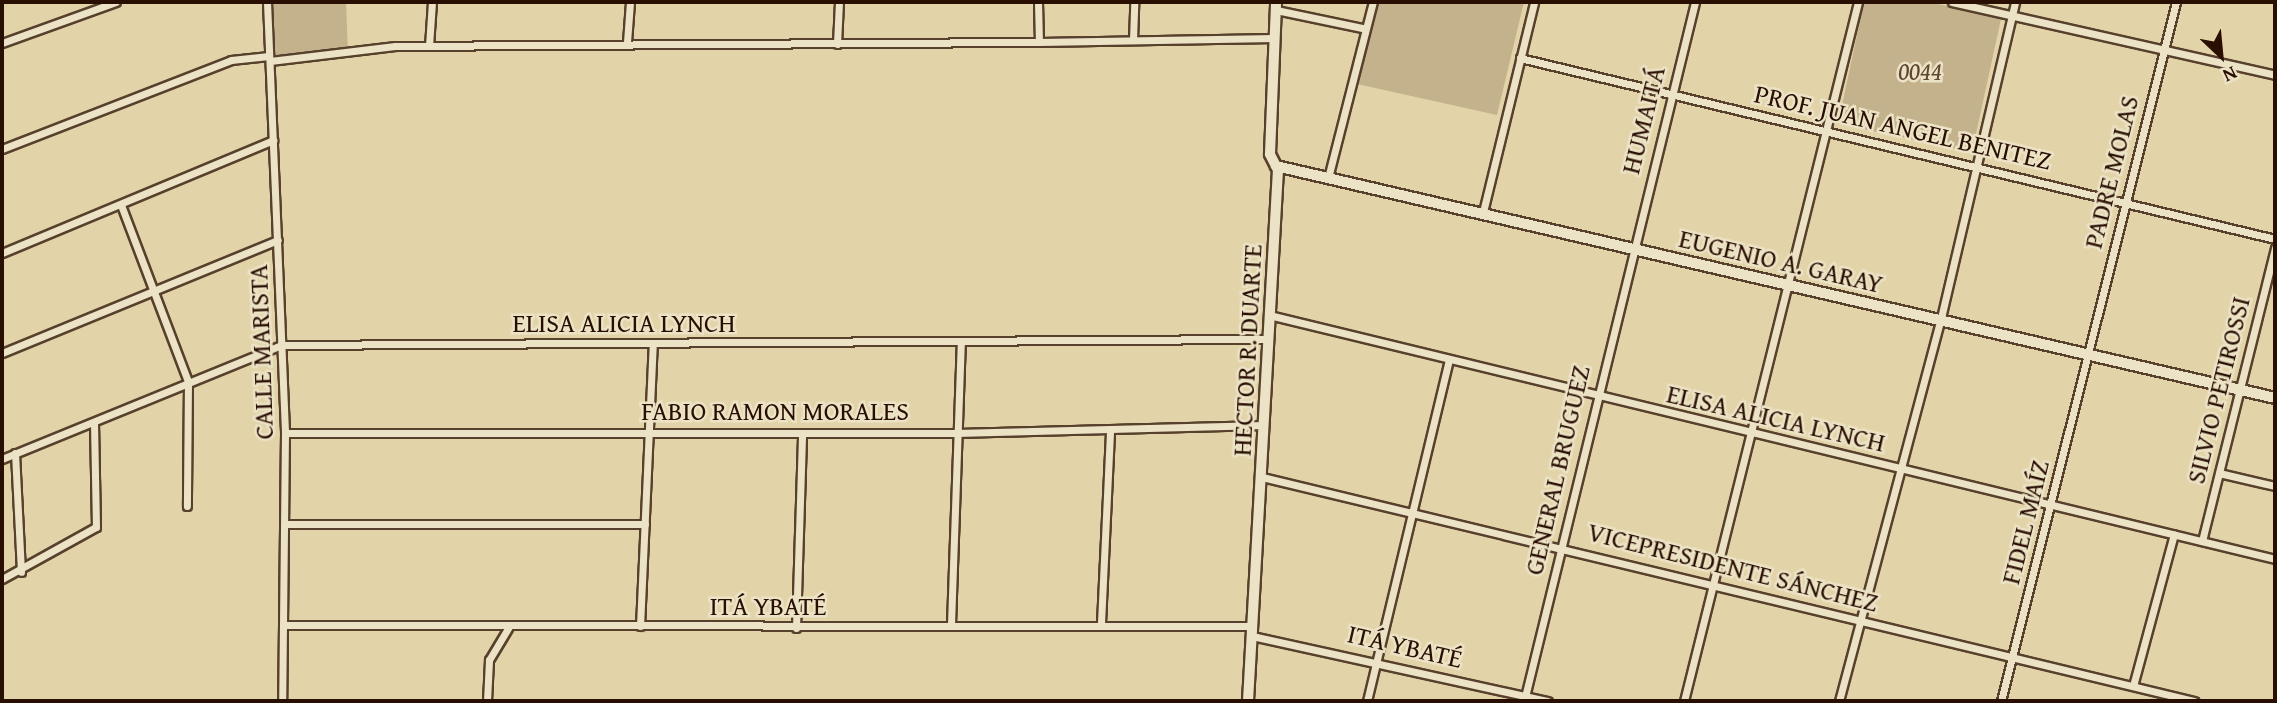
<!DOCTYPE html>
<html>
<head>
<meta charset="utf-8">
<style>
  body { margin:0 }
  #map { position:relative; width:2277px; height:703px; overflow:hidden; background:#e2d4a8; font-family:"Gentium Book Plus",serif }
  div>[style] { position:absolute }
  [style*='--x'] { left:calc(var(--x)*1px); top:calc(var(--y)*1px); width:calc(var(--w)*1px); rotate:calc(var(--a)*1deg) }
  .green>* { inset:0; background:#c3b28c }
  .roads { filter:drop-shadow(2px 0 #57402c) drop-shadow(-2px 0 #57402c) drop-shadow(0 2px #57402c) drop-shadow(0 -2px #57402c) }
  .street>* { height:7px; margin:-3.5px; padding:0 3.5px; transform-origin:3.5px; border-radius:3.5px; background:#ece3c6 }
  .secondary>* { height:10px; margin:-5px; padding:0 5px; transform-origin:5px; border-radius:5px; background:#ece3c6 }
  span { translate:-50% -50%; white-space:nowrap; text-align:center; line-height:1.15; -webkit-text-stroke:5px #ece3c6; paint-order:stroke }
  .park-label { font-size:26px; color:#5f4732; font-style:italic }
  .street-label { font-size:26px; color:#290e02 }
  .frame { position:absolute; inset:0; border:4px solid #290e02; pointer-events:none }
  .north { position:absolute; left:2186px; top:21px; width:70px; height:70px; -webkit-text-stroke:5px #ece3c6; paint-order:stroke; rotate:154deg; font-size:19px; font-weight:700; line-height:28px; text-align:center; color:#290e02 }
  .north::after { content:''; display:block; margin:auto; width:24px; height:32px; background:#290e02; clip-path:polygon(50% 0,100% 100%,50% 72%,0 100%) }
</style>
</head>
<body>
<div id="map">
  <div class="green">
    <div style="clip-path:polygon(271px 2px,346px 2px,348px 54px,272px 60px)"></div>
    <div style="clip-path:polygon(1376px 2px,1524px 2px,1497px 115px,1357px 84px)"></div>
    <div style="clip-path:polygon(1864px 2px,1930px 2px,2001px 19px,1972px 152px,1838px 124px)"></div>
  </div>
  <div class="roads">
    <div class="street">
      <div style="--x:267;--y:2;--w:431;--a:87.6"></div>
      <div style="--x:285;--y:433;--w:268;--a:90.6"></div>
      <div style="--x:1038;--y:2;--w:40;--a:88.6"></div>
      <div style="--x:1039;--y:42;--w:236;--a:-1"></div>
      <div style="--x:1952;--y:2;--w:331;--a:12.7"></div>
      <div style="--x:1276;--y:10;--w:88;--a:11.8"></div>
      <div style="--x:1133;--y:40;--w:38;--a:-88"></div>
      <div style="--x:627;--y:42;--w:40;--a:-85.7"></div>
      <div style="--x:2;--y:43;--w:121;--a:-19.8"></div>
      <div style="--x:837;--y:44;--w:42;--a:-87.3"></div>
      <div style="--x:429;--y:46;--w:44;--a:-86.1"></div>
      <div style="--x:1520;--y:58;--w:776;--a:13.48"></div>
      <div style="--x:270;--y:61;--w:126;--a:-6.8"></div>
      <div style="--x:395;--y:46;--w:644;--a:-0.36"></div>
      <div style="--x:2;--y:149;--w:246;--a:-21.2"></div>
      <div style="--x:231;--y:60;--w:38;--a:-6"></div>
      <div style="--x:1328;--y:178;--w:182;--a:-75.7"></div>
      <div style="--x:121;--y:205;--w:188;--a:69.2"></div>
      <div style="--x:188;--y:381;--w:125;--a:90.5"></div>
      <div style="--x:1483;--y:212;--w:216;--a:-76.3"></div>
      <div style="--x:2;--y:253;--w:294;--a:-22.6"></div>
      <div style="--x:1269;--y:315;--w:1035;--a:13.63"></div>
      <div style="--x:2;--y:353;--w:298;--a:-22.3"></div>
      <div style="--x:285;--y:433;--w:671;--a:0"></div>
      <div style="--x:956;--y:433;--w:308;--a:-1.5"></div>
      <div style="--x:15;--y:453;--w:119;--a:87.1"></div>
      <div style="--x:2;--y:459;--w:301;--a:-22.2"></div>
      <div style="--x:281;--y:345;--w:988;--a:-0.35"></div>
      <div style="--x:2219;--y:473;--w:57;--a:13.1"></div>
      <div style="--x:1262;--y:477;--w:959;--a:13.51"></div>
      <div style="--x:286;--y:524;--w:359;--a:0"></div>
      <div style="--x:2202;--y:541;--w:302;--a:-76"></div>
      <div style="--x:2;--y:579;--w:107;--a:-29"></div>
      <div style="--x:96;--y:527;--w:104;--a:-91.1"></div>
      <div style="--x:1101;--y:623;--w:194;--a:-87.3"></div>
      <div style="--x:951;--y:624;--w:280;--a:-88"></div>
      <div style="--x:284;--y:625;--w:969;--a:0.06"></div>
      <div style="--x:640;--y:626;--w:283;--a:-87.4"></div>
      <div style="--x:796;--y:628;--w:195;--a:-88.2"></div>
      <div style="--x:1252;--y:636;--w:303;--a:12.4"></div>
      <div style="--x:2133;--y:686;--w:157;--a:-74.9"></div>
      <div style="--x:487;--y:701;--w:41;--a:-87.2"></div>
      <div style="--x:489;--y:660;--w:37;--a:-59"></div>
      <div style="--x:1367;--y:701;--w:351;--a:-76.5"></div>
      <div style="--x:1524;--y:701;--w:720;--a:-76.25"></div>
      <div style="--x:1684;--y:701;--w:720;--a:-76.02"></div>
      <div style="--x:1839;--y:701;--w:396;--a:-75.1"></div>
      <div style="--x:1941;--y:318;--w:325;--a:-76.8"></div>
      <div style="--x:2001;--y:701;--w:721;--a:-75.94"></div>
    </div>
    <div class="secondary">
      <div style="--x:1276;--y:166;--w:1026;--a:13.07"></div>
      <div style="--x:1248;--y:701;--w:532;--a:-86.77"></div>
      <div style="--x:1278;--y:170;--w:18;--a:-117"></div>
      <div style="--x:1270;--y:154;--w:152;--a:-87.7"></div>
    </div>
  </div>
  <div class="park-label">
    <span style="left:1920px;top:71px">0044</span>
  </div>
  <div class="street-label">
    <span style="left:1643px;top:120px;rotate:-76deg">HUMAITÁ</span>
    <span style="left:1903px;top:127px;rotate:13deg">PROF. JUAN ANGEL BENITEZ</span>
    <span style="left:2111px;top:172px;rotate:-76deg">PADRE MOLAS</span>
    <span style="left:1781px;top:261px;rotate:13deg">EUGENIO A. GARAY</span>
    <span style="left:624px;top:323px">ELISA ALICIA LYNCH</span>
    <span style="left:1247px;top:350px;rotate:-87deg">HECTOR R. DUARTE</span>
    <span style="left:261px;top:352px;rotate:-92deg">CALLE MARISTA</span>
    <span style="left:2218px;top:390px;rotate:-76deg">SILVIO PETIROSSI</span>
    <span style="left:775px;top:411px">FABIO RAMON MORALES</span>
    <span style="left:1776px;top:418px;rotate:13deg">ELISA ALICIA LYNCH</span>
    <span style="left:1557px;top:470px;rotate:-77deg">GENERAL BRUGUEZ</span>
    <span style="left:2025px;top:522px;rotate:-76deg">FIDEL MAÍZ</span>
    <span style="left:1733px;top:567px;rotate:14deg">VICEPRESIDENTE SÁNCHEZ</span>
    <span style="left:768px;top:606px">ITÁ YBATÉ</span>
    <span style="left:1405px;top:646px;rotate:13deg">ITÁ YBATÉ</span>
  </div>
  <div class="frame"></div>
  <div class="north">N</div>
</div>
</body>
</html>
